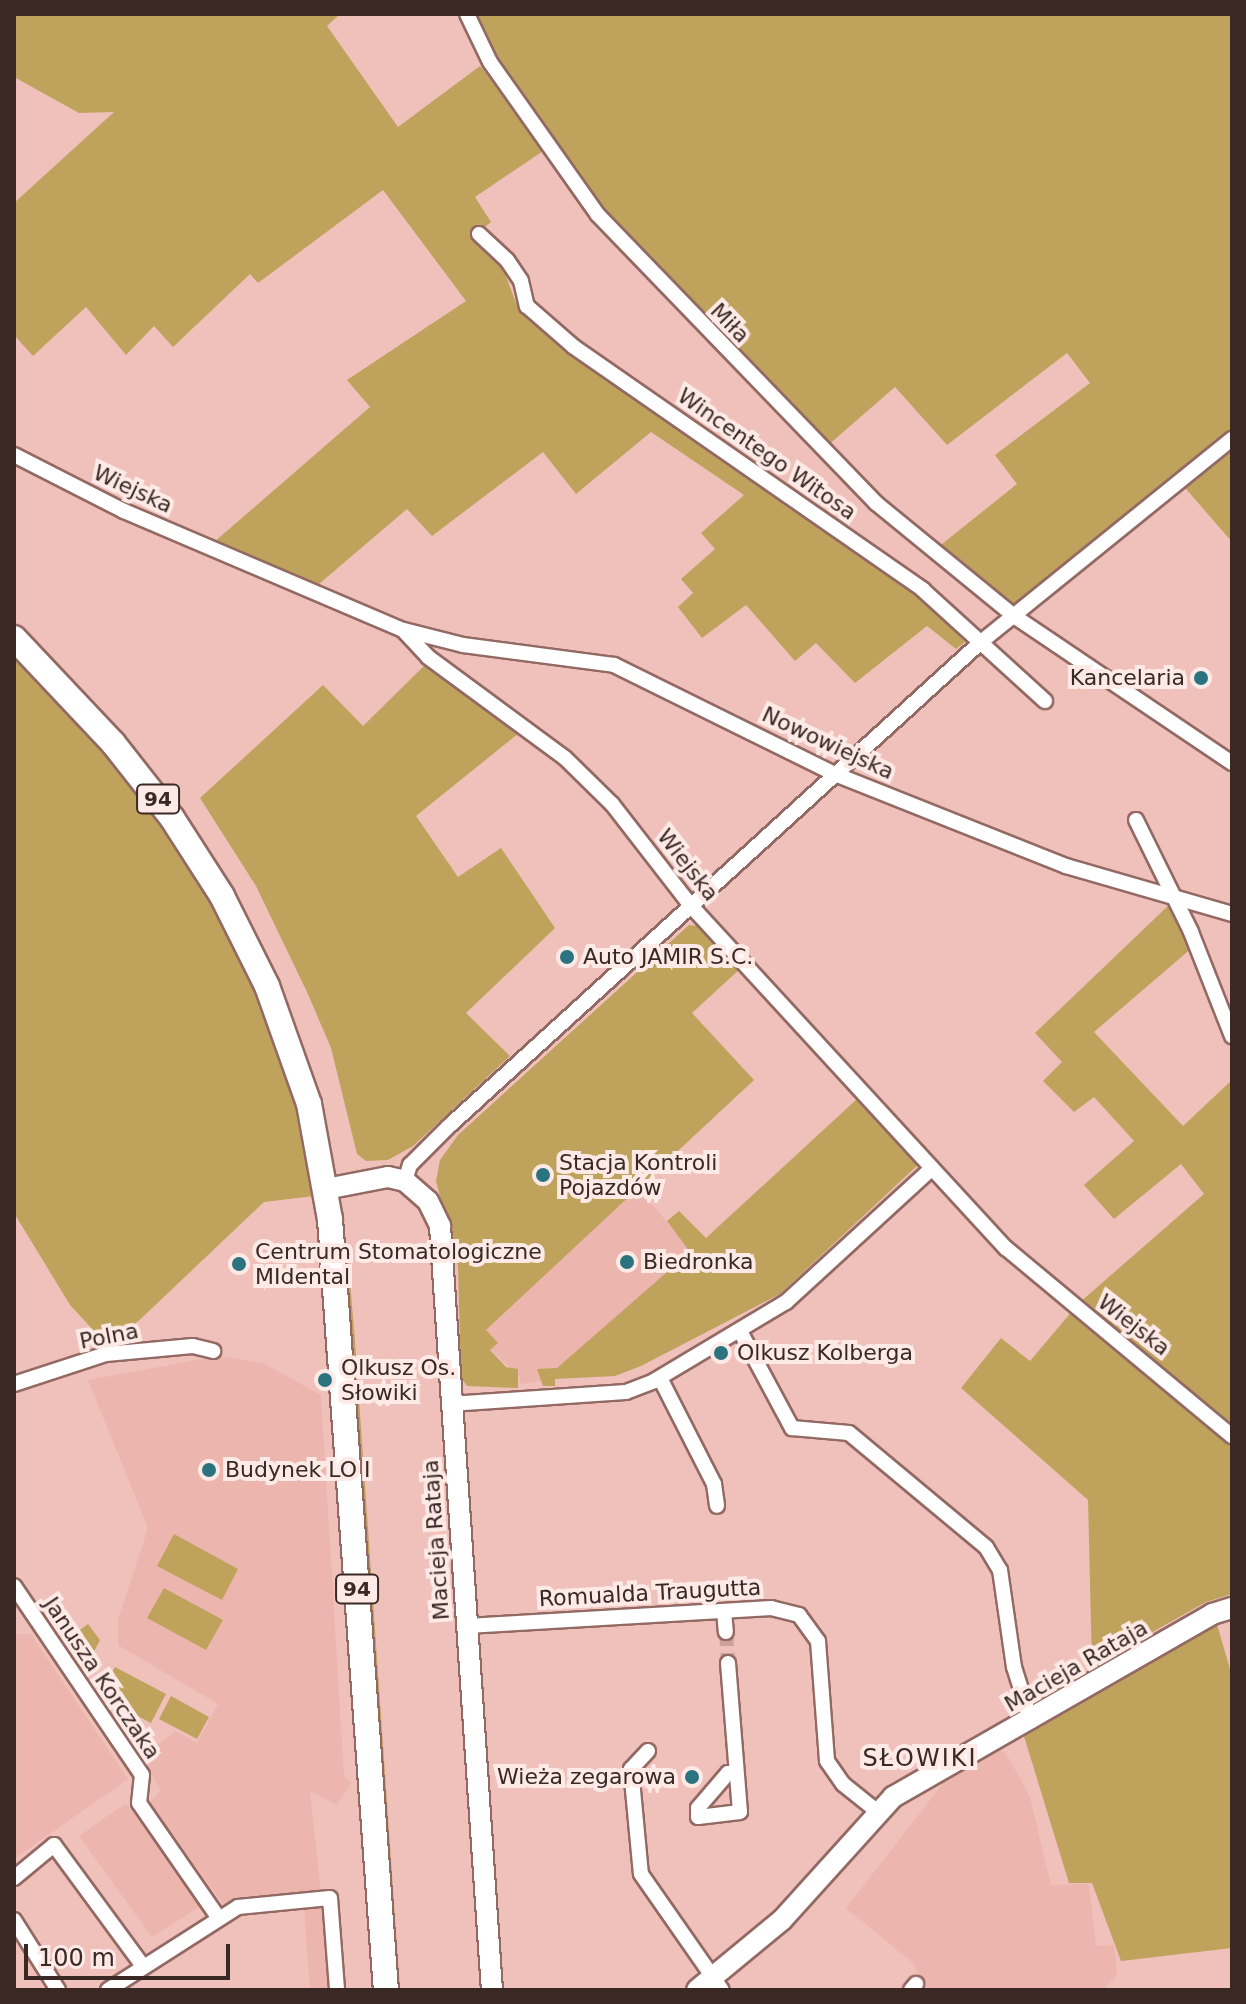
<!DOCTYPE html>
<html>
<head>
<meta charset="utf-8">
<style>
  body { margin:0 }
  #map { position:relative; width:1246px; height:2004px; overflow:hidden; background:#f0c1ba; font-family:"DejaVu Sans",sans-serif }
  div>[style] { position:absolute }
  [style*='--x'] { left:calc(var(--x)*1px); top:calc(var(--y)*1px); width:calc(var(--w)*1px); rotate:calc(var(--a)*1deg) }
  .built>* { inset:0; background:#ecb5ad }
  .green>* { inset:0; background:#bfa35d }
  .street-tunnel>* { height:14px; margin-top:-7px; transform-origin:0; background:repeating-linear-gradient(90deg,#cca29c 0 14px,transparent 0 21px) }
  .roads { filter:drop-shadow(2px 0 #936963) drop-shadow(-2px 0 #936963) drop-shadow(0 2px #936963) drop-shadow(0 -2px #936963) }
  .street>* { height:14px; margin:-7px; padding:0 7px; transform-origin:7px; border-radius:7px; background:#fff }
  .secondary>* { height:20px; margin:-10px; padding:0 10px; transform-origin:10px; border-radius:10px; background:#fff }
  .primary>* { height:24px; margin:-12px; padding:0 12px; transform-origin:12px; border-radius:12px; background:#fff }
  .dots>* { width:22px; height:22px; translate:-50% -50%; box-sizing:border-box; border:4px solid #fdeae6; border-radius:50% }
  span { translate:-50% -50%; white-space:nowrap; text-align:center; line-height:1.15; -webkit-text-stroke:8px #fdeae6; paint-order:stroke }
  .shield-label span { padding:2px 6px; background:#fdeae6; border:2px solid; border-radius:6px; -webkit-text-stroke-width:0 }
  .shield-label { font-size:20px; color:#3a2825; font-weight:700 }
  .street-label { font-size:22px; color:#3a2825 }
  .poi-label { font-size:22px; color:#3a2825 }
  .right { translate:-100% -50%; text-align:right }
  .left { translate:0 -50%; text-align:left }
  .neighbourhood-label { font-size:24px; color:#3a2825; letter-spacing:2px }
  .frame { position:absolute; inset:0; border:16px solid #3a2825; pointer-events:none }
  .scale { position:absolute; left:24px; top:1944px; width:206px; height:36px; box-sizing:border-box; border:4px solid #3a2825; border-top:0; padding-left:10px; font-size:24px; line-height:28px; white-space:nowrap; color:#3a2825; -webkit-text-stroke:6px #fdeae6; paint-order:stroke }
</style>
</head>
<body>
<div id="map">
  <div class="built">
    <div style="clip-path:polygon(637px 1186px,691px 1251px,555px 1379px,520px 1384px,520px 1377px,490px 1349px,486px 1330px)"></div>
    <div style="clip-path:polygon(219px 1356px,263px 1363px,321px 1395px,344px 1777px,351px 1782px,337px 1805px,310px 1791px,331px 1990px,310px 1990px,303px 1892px,238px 1897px,224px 1905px,149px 1803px,161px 1790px,141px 1758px,175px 1731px,197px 1743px,218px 1704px,118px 1645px,118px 1620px,148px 1528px,88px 1380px)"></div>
    <div style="clip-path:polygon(14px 1634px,31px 1634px,128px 1779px,14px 1859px)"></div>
    <div style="clip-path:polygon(996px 1746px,1007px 1755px,1030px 1797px,1051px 1885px,1089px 1884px,1096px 1946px,1114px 1945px,1117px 1975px,1103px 1990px,925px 1990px,913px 1963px,846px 1908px,952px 1772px)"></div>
    <div style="clip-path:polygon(126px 1803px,201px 1906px,152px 1937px,79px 1836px)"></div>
  </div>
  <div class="green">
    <div style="clip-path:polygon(14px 14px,340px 14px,327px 26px,398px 127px,480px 66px,546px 149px,475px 197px,491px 222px,474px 236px,501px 263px,516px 303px,577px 357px,653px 412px,919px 594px,965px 642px,956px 649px,927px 626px,855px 683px,816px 643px,795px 661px,746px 605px,702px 638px,678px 607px,693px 593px,681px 579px,715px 549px,701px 533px,744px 495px,651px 432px,576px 494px,543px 452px,432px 536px,407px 509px,319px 584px,213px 543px,370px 407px,347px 380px,466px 301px,383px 190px,258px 283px,250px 274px,173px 347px,154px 326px,126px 355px,86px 307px,33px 356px,14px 335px,14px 203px,114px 112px,79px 113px,14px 77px)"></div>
    <div style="clip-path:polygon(473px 14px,1232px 14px,1232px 542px,1180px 482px,1020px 613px,937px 548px,1017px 484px,995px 455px,1090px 383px,1067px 353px,947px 445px,895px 387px,826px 447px,606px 213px,491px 52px)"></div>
    <div style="clip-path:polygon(14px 648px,106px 745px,217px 899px,266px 1001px,297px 1101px,314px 1196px,264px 1202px,110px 1348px,70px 1305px,14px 1213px)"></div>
    <div style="clip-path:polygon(427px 663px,519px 733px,416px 816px,458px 877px,501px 848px,555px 928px,466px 1013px,510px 1056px,413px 1146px,388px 1160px,366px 1161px,357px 1154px,331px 1048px,307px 992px,256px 886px,200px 798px,323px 685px,363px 726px)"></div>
    <div style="clip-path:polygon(1172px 902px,1193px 947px,1094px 1032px,1183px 1126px,1232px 1080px,1232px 1594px,1206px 1602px,1092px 1666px,1088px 1500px,961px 1388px,1001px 1338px,1030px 1361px,1079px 1303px,1204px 1194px,1181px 1164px,1114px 1219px,1084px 1185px,1134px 1141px,1094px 1097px,1074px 1112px,1043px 1081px,1062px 1062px,1035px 1033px)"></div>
    <div style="clip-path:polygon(689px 925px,700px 926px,741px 968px,692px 1013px,754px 1080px,486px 1330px,498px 1343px,490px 1350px,506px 1367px,518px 1369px,518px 1388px,467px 1386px,461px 1378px,458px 1267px,436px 1181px,440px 1160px,458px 1135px)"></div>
    <div style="clip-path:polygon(857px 1099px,920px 1163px,780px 1294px,641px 1366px,615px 1376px,555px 1379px,555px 1386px,543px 1386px,537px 1369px,557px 1368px,690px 1252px,667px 1221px,679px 1211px,706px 1238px)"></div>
    <div style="clip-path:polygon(344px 1257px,348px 1258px,355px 1341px,400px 1990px,393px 1990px)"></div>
    <div style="clip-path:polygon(174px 1534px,238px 1569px,222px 1600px,157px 1566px)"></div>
    <div style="clip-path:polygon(164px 1588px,223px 1620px,206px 1650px,147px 1618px)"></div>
    <div style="clip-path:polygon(1216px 1621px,1232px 1676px,1232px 1948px,1121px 1961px,1092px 1883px,1069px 1883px,1023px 1733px)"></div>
    <div style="clip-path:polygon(88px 1624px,100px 1640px,81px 1676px,74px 1665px,79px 1653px,69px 1638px)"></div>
    <div style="clip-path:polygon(115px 1667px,166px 1694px,151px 1723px,100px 1696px)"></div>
    <div style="clip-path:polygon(171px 1696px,209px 1717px,197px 1739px,159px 1719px)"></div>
  </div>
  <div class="street-tunnel">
    <div style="--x:726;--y:1632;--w:31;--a:86"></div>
  </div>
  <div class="roads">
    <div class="street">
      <div style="--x:467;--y:14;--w:53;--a:64.4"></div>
      <div style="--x:490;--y:62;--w:187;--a:54.8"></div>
      <div style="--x:598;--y:215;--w:400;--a:46"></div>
      <div style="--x:876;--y:503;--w:178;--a:39.3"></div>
      <div style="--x:1014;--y:616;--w:263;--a:34"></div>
      <div style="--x:479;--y:234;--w:38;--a:43"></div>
      <div style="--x:507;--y:260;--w:25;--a:56"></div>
      <div style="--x:521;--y:281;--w:26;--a:77"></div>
      <div style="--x:527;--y:306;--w:62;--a:41.1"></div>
      <div style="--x:574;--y:347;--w:425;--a:34.8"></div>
      <div style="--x:923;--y:590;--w:165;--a:42.3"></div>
      <div style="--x:14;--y:455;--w:123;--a:27"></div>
      <div style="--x:124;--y:511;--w:303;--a:23.1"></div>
      <div style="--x:403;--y:630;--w:37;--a:47"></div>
      <div style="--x:428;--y:657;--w:170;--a:36.4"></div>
      <div style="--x:565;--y:758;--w:66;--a:44.4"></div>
      <div style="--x:612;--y:804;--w:130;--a:52.2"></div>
      <div style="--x:692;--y:907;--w:464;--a:47.4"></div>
      <div style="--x:1006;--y:1248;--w:294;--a:39.8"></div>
      <div style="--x:404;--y:630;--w:61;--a:14.3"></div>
      <div style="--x:463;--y:645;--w:152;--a:7.5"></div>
      <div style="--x:614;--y:665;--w:246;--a:26.3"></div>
      <div style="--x:835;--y:774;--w:249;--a:21.7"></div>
      <div style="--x:1066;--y:866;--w:173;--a:16.1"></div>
      <div style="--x:1136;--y:820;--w:125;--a:63.8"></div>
      <div style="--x:1191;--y:932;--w:112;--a:68.5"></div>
      <div style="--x:405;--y:1181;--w:17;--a:-73"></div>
      <div style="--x:410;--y:1165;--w:55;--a:-45"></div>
      <div style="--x:449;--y:1126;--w:719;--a:-42.3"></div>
      <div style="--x:981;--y:642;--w:323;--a:-39"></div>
      <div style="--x:741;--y:1333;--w:108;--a:61.8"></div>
      <div style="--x:792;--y:1428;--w:57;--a:5"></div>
      <div style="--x:849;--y:1433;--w:178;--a:39.8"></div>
      <div style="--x:986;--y:1547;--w:27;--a:59"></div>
      <div style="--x:1000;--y:1570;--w:98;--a:81.8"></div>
      <div style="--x:1014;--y:1667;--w:57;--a:72.5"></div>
      <div style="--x:660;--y:1378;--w:119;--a:63"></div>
      <div style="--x:714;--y:1484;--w:22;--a:82"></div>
      <div style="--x:14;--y:1384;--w:97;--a:-18.1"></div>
      <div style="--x:106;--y:1354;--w:87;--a:-5.3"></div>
      <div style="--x:193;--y:1346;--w:21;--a:14"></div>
      <div style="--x:450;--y:1404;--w:176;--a:-3.9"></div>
      <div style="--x:626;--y:1392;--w:30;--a:-21"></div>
      <div style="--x:654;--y:1381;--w:154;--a:-30.9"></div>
      <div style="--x:786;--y:1302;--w:195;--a:-42.5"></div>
      <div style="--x:14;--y:1586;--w:228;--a:55.9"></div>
      <div style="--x:142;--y:1775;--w:28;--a:96"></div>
      <div style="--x:139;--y:1803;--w:139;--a:55.3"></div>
      <div style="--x:724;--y:1611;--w:21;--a:85"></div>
      <div style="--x:467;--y:1626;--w:305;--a:-3.4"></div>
      <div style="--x:771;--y:1608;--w:29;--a:14"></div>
      <div style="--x:799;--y:1615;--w:32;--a:54"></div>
      <div style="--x:818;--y:1641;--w:120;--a:85.7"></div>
      <div style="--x:827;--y:1761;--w:28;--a:55"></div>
      <div style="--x:843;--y:1784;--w:45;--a:38.7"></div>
      <div style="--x:728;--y:1663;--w:149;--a:85.4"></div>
      <div style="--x:740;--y:1812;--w:42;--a:173.2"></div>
      <div style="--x:698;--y:1817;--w:9;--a:-90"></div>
      <div style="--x:698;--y:1808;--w:46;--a:-49.4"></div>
      <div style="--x:728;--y:1773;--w:8;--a:0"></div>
      <div style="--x:648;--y:1751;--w:25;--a:133"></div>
      <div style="--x:631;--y:1769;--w:105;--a:84.6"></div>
      <div style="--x:641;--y:1874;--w:141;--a:55.1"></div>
      <div style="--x:14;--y:1878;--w:52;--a:-39.5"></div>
      <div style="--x:54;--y:1845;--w:150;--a:53.7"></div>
      <div style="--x:14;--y:1920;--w:83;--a:57.8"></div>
      <div style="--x:108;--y:1990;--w:154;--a:-32.6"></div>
      <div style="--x:238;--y:1907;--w:92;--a:-5.6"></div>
      <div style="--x:330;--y:1898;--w:92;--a:85.6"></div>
      <div style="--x:911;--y:1990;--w:8;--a:-50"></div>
    </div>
    <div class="secondary">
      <div style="--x:326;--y:1189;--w:63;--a:-11"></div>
      <div style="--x:388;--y:1177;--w:17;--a:13"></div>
      <div style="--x:405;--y:1181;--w:30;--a:41"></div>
      <div style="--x:428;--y:1201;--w:28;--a:64"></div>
      <div style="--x:440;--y:1226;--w:766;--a:86.11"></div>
      <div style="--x:697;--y:1990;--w:110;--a:-39.5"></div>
      <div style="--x:782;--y:1920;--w:166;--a:-47.9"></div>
      <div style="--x:893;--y:1797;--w:368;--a:-29.8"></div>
      <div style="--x:1212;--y:1614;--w:21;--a:-17"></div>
    </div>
    <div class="primary">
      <div style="--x:14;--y:638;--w:144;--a:46.7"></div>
      <div style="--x:113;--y:743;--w:95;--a:51.8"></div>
      <div style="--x:172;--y:818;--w:93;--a:57.3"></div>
      <div style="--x:222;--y:896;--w:101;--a:63.4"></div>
      <div style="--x:267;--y:986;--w:125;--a:70.4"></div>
      <div style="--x:309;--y:1104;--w:117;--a:79.7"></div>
      <div style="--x:330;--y:1219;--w:773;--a:85.85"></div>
    </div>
  </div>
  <div class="dots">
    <div style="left:1201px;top:678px;background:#2b737e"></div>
    <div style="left:567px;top:957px;background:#2b737e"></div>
    <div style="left:543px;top:1175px;background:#2b737e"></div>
    <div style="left:627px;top:1262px;background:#2b737e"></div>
    <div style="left:239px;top:1264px;background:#2b737e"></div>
    <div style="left:721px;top:1353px;background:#2b737e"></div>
    <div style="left:325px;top:1380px;background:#2b737e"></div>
    <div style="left:209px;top:1470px;background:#2b737e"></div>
    <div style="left:692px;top:1777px;background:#2b737e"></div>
  </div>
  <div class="shield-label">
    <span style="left:158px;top:799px">94</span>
    <span style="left:357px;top:1589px">94</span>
  </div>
  <div class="street-label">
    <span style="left:730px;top:323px;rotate:46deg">Miła</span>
    <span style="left:767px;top:454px;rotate:35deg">Wincentego Witosa</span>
    <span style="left:133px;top:489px;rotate:25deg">Wiejska</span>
    <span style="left:828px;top:743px;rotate:25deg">Nowowiejska</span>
    <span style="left:688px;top:865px;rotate:52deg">Wiejska</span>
    <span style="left:1134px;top:1325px;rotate:38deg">Wiejska</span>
    <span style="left:109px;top:1336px;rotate:-11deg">Polna</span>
    <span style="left:436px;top:1540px;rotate:-94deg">Macieja Rataja</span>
    <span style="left:650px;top:1593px;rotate:-3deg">Romualda Traugutta</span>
    <span style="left:1076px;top:1666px;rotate:-30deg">Macieja Rataja</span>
    <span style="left:102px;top:1678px;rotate:56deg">Janusza Korczaka</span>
  </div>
  <div class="poi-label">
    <span class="right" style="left:1185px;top:678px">Kancelaria</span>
    <span class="left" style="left:583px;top:957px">Auto JAMIR S.C.</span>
    <span class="left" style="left:559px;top:1175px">Stacja Kontroli<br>Pojazdów</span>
    <span class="left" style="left:255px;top:1264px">Centrum Stomatologiczne<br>MIdental</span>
    <span class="left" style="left:643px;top:1262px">Biedronka</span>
    <span class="left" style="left:737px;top:1353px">Olkusz Kolberga</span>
    <span class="left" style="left:341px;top:1380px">Olkusz Os.<br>Słowiki</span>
    <span class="left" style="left:225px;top:1470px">Budynek LO I</span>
    <span class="right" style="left:676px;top:1777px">Wieża zegarowa</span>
  </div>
  <div class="neighbourhood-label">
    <span style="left:920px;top:1759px">SŁOWIKI</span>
  </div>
  <div class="frame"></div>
  <div class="scale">100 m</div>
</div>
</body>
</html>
